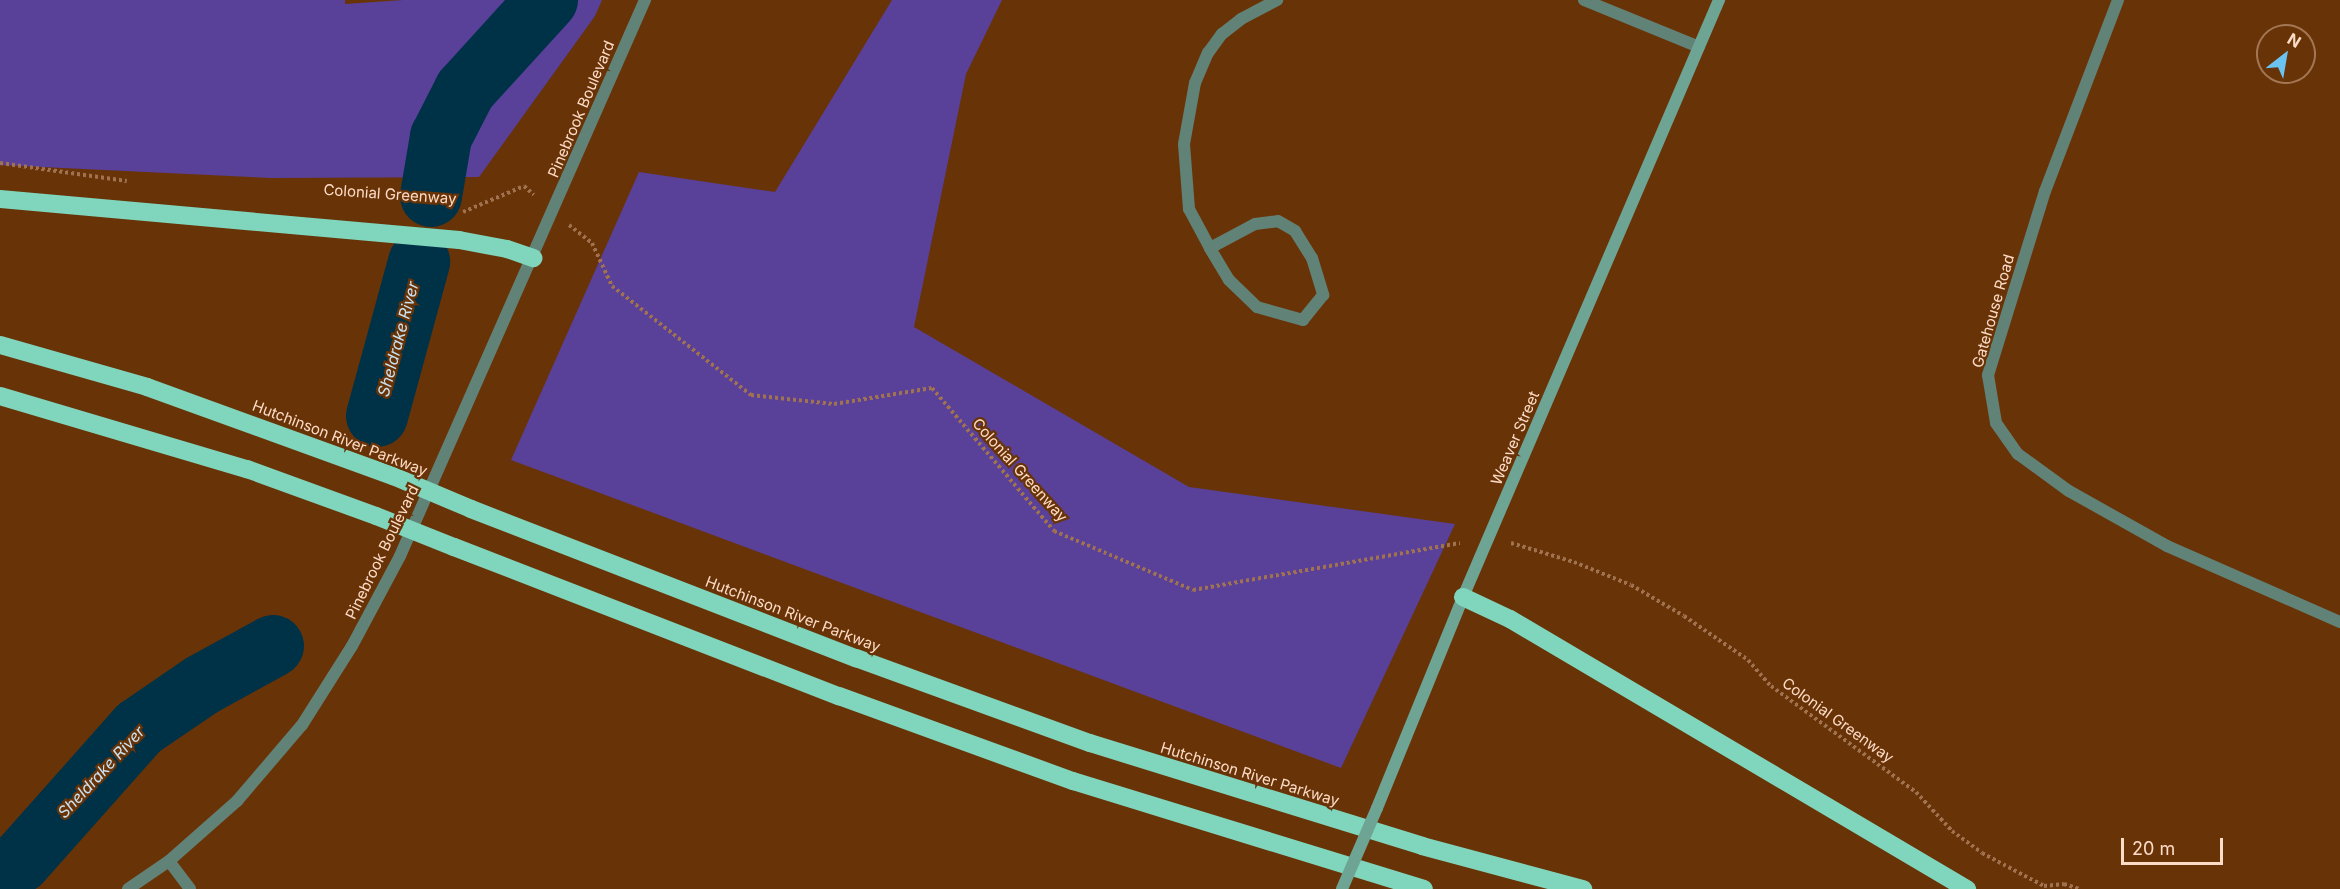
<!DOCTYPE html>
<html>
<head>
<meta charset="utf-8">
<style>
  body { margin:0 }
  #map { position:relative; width:2340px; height:889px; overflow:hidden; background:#693308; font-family:Inter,sans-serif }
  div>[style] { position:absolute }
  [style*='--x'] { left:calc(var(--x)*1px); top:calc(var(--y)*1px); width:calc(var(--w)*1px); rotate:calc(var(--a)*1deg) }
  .green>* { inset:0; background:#594099 }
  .river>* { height:62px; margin:-31px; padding:0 31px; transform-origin:31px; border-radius:31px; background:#003247 }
  .path>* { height:4px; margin-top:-2px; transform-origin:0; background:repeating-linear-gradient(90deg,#a07250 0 3px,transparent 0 6px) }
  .minor>* { height:12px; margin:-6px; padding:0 6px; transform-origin:6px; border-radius:6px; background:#618277 }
  .tertiary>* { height:12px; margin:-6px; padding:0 6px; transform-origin:6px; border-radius:6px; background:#618277 }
  .secondary>* { height:12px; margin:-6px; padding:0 6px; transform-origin:6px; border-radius:6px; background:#6ea493 }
  .motorway>* { height:18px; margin:-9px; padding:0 9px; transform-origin:9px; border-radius:9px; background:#7fd6bc }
  .secondary-bridge>* { height:12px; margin:-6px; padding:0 6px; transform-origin:6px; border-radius:6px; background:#6ea493 }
  .motorway-bridge>* { height:18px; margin:-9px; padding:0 9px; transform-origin:9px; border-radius:9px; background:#7fd6bc }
  span { translate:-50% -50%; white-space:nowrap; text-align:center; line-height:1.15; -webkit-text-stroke:4.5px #693308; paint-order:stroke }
  .street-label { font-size:15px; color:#fddcc7 }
  .water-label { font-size:16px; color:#c8e4f4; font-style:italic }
  .north { position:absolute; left:2256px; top:24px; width:60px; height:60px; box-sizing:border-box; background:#693308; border:2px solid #a47754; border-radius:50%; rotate:31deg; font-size:16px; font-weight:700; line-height:24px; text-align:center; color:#fddcc7 }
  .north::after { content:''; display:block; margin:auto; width:21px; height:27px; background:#6ac3f1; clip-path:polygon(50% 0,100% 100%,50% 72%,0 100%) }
  .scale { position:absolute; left:2121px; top:838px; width:102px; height:27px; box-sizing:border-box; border:3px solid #fddcc7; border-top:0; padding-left:8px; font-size:18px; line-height:21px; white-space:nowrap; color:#fddcc7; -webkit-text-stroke:4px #693308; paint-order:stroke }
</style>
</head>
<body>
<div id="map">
  <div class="green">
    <div style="clip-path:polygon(0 0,345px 0,345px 4px,403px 0,602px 0,595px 16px,479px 177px,272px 178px,0 165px)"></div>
    <div style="clip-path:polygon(892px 0,1002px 0,966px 74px,914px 327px,1189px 487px,1455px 524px,1341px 768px,511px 460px,639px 172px,775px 192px)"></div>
  </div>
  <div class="river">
    <div style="--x:431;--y:196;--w:60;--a:-80.4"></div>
    <div style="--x:441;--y:137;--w:53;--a:-62.9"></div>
    <div style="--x:465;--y:90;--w:122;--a:-47.7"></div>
    <div style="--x:377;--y:416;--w:160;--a:-74.7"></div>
    <div style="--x:0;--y:872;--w:22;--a:-27"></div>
    <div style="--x:20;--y:862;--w:179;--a:-48.4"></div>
    <div style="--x:139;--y:728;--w:76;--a:-34.3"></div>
    <div style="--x:202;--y:685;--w:81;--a:-28.8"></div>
  </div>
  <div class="path">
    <div style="--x:0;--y:163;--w:128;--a:8.1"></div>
    <div style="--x:463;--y:212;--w:66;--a:-23.1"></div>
    <div style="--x:524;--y:186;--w:13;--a:42"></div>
    <div style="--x:569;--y:225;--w:29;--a:38"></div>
    <div style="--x:592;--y:243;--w:47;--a:65.1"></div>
    <div style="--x:612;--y:286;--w:177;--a:38.1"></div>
    <div style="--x:751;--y:395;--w:83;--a:6.2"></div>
    <div style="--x:834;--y:404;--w:99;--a:-9.3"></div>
    <div style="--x:932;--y:388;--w:188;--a:49.5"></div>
    <div style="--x:1054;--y:531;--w:151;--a:23"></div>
    <div style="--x:1193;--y:590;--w:271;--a:-10"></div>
    <div style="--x:1511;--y:543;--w:66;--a:16.8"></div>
    <div style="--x:1574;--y:562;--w:61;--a:22"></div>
    <div style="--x:1631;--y:585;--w:61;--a:30.3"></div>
    <div style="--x:1684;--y:616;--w:78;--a:34.5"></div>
    <div style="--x:1748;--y:660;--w:35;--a:49"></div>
    <div style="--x:1771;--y:686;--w:180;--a:36.2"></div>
    <div style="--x:1916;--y:792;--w:53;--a:47.3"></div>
    <div style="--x:1952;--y:831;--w:37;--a:36"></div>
    <div style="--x:1982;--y:853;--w:70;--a:28"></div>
    <div style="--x:2044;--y:886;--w:20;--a:-6"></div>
    <div style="--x:2064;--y:884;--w:16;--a:18"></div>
  </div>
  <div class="minor">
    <div style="--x:1584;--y:0;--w:124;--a:22.2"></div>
    <div style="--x:2118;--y:0;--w:204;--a:110.9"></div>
    <div style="--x:2045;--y:191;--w:193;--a:107.2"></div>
    <div style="--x:1988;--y:375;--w:49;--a:80.5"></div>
    <div style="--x:1996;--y:423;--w:38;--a:55"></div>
    <div style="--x:2018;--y:454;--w:63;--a:36"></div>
    <div style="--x:2069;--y:491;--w:112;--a:29.3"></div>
    <div style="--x:2167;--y:546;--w:189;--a:23.7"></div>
    <div style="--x:1278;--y:221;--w:20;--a:30"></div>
    <div style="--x:1295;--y:231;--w:32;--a:58"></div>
    <div style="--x:1312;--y:258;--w:39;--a:73"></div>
    <div style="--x:1323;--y:295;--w:32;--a:129"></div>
    <div style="--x:1303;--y:320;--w:48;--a:-164.2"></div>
    <div style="--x:1257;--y:307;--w:39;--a:-136"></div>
    <div style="--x:1229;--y:280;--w:37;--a:-121"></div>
    <div style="--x:1210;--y:248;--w:51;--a:-28.1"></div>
    <div style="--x:1255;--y:224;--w:23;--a:-7"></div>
    <div style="--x:1210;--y:248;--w:44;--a:-118.3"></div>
    <div style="--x:1189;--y:209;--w:65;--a:-94.4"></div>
    <div style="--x:1184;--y:144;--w:62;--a:-79.8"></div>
    <div style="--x:1195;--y:83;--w:33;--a:-67"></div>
    <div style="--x:1208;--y:53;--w:24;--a:-54"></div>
    <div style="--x:1222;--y:34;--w:24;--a:-38"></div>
    <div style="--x:1241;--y:19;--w:41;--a:-27.8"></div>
    <div style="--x:169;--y:861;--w:35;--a:53"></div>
  </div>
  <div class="tertiary">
    <div style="--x:128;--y:889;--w:50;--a:-34.3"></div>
    <div style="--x:169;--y:861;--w:91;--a:-41.4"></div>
    <div style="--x:237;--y:801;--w:100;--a:-49.5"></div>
    <div style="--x:302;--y:725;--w:93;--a:-57.7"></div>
    <div style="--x:352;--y:646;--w:102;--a:-61.9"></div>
    <div style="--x:400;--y:556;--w:608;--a:-66.22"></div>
  </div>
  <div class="secondary">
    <div style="--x:1377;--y:808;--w:228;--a:-67.8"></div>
    <div style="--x:1463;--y:597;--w:650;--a:-66.79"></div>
  </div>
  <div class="motorway">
    <div style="--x:0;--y:199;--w:461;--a:5.1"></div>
    <div style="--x:459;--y:240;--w:49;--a:10.6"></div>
    <div style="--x:507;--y:249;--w:28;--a:19"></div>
    <div style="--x:0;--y:345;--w:153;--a:15.9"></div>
    <div style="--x:147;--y:387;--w:262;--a:19.9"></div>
    <div style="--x:0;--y:396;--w:258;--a:16.5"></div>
    <div style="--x:247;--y:469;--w:137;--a:20"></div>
    <div style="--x:471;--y:509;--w:413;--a:21.2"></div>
    <div style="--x:856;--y:658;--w:249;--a:20"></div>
    <div style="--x:1090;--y:743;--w:348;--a:17.2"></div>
    <div style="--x:1422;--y:846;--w:167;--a:15"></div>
    <div style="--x:454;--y:547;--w:413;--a:21.2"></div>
    <div style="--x:839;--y:696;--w:249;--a:20"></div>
    <div style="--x:1073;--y:781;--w:367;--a:17.1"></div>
    <div style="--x:1463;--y:597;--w:52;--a:25.1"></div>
    <div style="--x:1510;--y:619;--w:531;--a:30.58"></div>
  </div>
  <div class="secondary-bridge">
    <div style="--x:1342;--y:889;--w:88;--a:-66.6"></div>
  </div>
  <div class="motorway-bridge">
    <div style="--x:393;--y:476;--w:85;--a:22.9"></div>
    <div style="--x:376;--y:516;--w:84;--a:21.7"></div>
  </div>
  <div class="street-label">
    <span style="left:581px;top:109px;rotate:-67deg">Pinebrook Boulevard</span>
    <span style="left:390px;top:194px;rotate:4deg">Colonial Greenway</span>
    <span style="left:1993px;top:311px;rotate:-74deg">Gatehouse Road</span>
    <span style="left:340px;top:438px;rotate:21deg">Hutchinson River Parkway</span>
    <span style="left:1515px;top:438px;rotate:-67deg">Weaver Street</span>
    <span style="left:1020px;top:470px;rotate:48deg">Colonial Greenway</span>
    <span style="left:382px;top:552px;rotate:-64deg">Pinebrook Boulevard</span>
    <span style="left:793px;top:614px;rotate:21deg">Hutchinson River Parkway</span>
    <span style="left:1838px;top:720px;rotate:36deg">Colonial Greenway</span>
    <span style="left:1250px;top:774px;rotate:17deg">Hutchinson River Parkway</span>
  </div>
  <div class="water-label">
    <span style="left:398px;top:339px;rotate:-75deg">Sheldrake River</span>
    <span style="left:101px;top:772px;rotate:-47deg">Sheldrake River</span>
  </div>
  <div class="north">N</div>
  <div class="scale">20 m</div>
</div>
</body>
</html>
